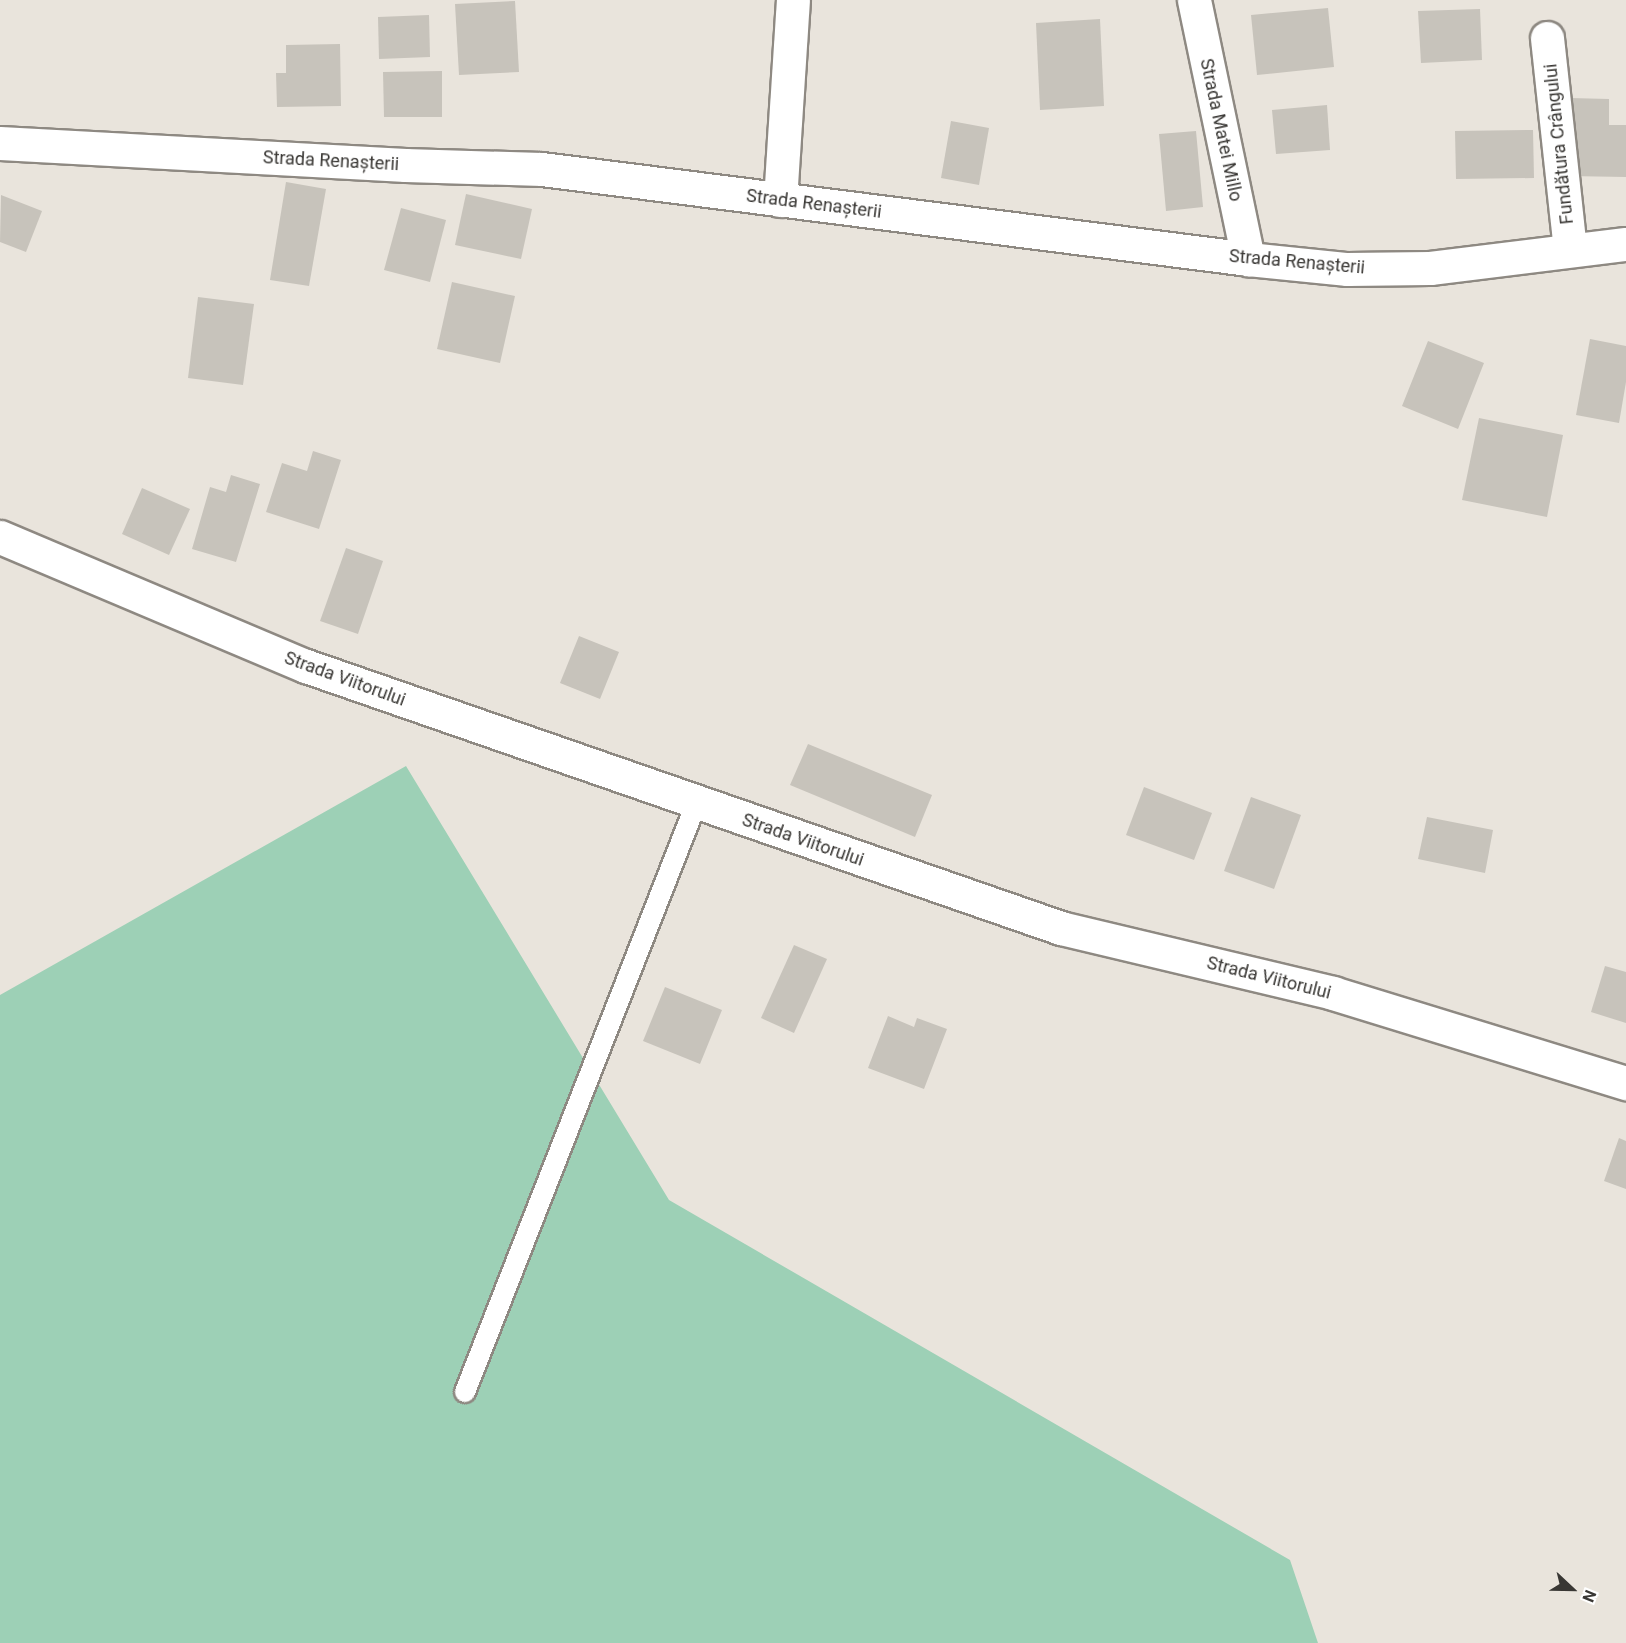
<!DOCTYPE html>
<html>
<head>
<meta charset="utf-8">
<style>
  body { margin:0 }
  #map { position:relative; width:1626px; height:1643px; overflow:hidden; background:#e9e4dc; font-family:Roboto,sans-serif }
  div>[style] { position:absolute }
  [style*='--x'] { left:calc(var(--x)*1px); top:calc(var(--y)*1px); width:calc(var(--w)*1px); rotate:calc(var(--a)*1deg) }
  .green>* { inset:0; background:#9dd0b6 }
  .building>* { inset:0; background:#c7c3bb }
  .roads { filter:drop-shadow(2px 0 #8e8982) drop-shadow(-2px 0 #8e8982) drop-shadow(0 2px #8e8982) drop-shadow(0 -2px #8e8982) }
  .service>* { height:20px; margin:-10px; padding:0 10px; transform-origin:10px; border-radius:10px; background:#fff }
  .minor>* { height:33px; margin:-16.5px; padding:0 16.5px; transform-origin:16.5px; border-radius:16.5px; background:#fff }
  span { translate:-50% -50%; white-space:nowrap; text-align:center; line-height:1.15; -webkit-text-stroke:4.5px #fff; paint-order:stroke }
  .street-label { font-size:18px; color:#393734 }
  .north { position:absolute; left:1542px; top:1559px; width:60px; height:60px; -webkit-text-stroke:4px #fff; paint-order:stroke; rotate:112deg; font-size:16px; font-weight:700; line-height:24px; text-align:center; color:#393734 }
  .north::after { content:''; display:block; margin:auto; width:21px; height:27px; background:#393734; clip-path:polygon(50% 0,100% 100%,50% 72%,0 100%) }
</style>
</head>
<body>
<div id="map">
  <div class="green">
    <div style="clip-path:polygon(406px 766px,669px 1200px,1290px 1560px,1318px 1643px,0 1643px,0 995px)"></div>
  </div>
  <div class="building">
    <div style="clip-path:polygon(515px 1px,519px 72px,459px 75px,455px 4px)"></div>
    <div style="clip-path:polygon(1328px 8px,1334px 67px,1257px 75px,1251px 15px)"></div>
    <div style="clip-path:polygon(1480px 9px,1482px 60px,1421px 63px,1418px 11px)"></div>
    <div style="clip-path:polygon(429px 15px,430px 57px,379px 59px,378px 17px)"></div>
    <div style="clip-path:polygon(1100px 19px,1104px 106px,1040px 110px,1036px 23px)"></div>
    <div style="clip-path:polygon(340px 44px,341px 106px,277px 107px,276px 73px,286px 73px,286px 45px)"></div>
    <div style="clip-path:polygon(442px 71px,442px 117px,384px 117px,383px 72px)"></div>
    <div style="clip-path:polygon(1570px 98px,1609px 99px,1609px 125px,1626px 125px,1626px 177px,1568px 176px)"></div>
    <div style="clip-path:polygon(1327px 105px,1330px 150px,1276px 154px,1272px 110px)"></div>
    <div style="clip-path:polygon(951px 121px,989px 128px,979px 185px,941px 178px)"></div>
    <div style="clip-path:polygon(1533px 130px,1534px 178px,1456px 179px,1455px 131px)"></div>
    <div style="clip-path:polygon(1196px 131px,1203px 207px,1166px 211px,1159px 134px)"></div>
    <div style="clip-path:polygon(286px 182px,326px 189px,309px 286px,270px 280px)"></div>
    <div style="clip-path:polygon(466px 194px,532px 209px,521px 259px,455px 245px)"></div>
    <div style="clip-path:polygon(1px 195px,42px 211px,26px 252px,0 242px)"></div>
    <div style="clip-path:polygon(401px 208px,446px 220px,430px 282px,384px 270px)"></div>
    <div style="clip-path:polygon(452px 282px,515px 296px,500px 363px,437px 349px)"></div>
    <div style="clip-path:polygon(198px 297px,254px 304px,243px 385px,188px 378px)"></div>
    <div style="clip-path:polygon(1590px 339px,1626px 346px,1626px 382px,1619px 423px,1576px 415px)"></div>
    <div style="clip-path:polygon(1428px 341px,1484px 363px,1458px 429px,1402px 406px)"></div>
    <div style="clip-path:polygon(1479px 418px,1563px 435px,1547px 517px,1462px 500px)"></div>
    <div style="clip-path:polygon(313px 451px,341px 460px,319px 529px,266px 512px,282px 463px,307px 471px)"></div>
    <div style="clip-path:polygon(231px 475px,260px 484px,236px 562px,192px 549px,210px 487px,226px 492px)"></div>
    <div style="clip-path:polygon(142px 488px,190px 509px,169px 555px,122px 534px)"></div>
    <div style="clip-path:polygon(346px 548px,383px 561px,358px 634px,320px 621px)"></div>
    <div style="clip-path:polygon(579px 636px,619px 652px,600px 699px,560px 683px)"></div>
    <div style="clip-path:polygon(808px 744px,932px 795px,915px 837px,790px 785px)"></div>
    <div style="clip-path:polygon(1144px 787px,1212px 813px,1194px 860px,1126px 835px)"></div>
    <div style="clip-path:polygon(1251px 797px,1301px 815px,1274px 889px,1224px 871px)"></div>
    <div style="clip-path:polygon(1427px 817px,1493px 830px,1485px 873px,1418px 859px)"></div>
    <div style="clip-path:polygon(794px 945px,827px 959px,794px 1033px,761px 1018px)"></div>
    <div style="clip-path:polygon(1605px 966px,1626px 972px,1626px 1023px,1591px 1012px)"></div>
    <div style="clip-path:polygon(665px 987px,722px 1010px,700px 1064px,643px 1041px)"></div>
    <div style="clip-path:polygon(888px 1016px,914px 1027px,917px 1018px,947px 1029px,924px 1089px,868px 1068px)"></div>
    <div style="clip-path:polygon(1619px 1138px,1626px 1141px,1626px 1189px,1604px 1181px)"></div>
  </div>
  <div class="roads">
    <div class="service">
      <div style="--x:465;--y:1392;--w:632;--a:-68.55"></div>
    </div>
    <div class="minor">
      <div style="--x:1194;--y:0;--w:265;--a:78.2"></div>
      <div style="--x:1547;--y:38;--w:213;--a:83.8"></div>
      <div style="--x:0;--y:143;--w:406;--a:3.1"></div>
      <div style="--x:405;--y:165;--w:137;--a:1.7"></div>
      <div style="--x:542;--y:169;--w:712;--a:7.26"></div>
      <div style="--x:1248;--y:259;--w:100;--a:5.8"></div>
      <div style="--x:1347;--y:269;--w:83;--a:-0.7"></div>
      <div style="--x:1430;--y:268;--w:197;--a:-7"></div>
      <div style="--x:780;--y:200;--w:200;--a:-86.3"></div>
      <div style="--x:0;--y:537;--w:332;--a:22.9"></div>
      <div style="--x:306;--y:666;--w:799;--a:19.14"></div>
      <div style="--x:1061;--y:928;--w:280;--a:13.4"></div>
      <div style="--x:1333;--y:993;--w:307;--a:17.1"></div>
    </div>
  </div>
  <div class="street-label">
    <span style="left:1221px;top:130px;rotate:78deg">Strada Matei Millo</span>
    <span style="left:1559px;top:144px;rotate:-96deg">Fundătura Crângului</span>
    <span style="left:331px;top:161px;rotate:3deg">Strada Renașterii</span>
    <span style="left:814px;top:204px;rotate:7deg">Strada Renașterii</span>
    <span style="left:1297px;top:262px;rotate:5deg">Strada Renașterii</span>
    <span style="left:345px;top:679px;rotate:20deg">Strada Viitorului</span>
    <span style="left:803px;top:840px;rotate:19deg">Strada Viitorului</span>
    <span style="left:1269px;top:978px;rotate:14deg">Strada Viitorului</span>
  </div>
  <div class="north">N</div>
</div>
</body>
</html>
